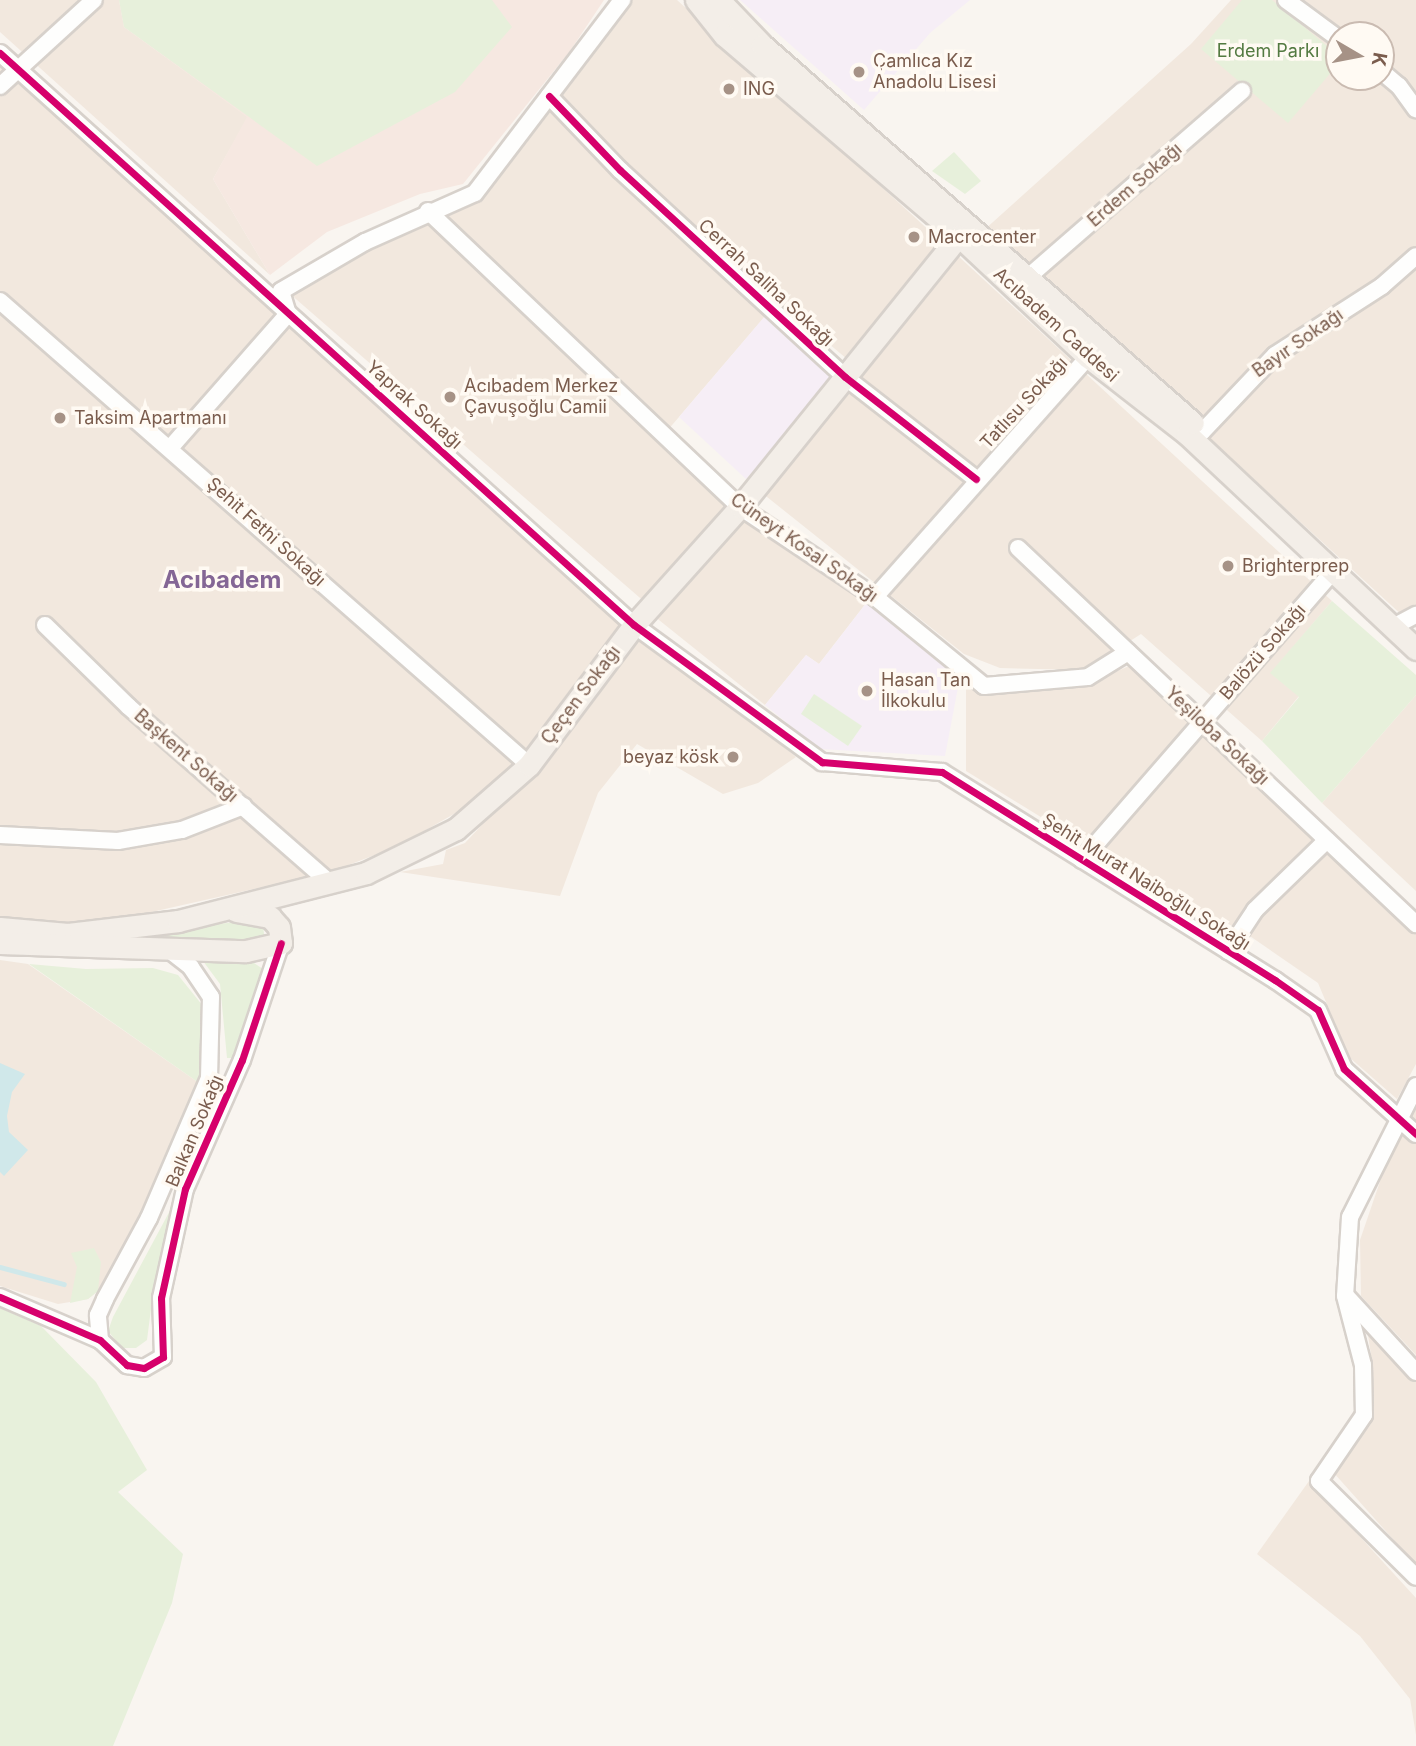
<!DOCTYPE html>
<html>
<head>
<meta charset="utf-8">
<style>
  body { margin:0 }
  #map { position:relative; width:1416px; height:1746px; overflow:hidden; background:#f9f5f0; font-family:Inter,sans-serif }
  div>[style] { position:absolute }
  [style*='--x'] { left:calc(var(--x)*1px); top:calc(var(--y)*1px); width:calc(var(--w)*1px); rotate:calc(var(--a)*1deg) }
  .residential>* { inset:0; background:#f2e8de }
  .commercial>* { inset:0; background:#f6e8e1 }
  .education>* { inset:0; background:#f6eef6 }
  .green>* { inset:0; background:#e7f0db }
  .water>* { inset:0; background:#d0e8ea }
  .stream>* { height:4.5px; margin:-2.25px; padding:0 2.25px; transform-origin:2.25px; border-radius:2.25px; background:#d0e8ea }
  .roads { filter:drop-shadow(2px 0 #d7d1cb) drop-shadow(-2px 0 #d7d1cb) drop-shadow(0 2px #d7d1cb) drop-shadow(0 -2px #d7d1cb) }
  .minor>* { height:16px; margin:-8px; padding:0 8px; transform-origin:8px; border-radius:8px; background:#fefefd }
  .major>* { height:21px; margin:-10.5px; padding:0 10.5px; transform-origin:10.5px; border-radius:10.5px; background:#f3eee8 }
  .cycleway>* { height:7px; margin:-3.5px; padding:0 3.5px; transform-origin:3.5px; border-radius:3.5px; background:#d6006c }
  .dots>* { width:19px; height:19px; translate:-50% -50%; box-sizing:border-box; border:4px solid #fffaf3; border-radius:50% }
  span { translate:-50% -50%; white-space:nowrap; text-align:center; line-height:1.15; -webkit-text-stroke:7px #fffaf3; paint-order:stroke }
  .park-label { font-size:18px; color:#537a41 }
  .poi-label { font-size:18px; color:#7a5c4d }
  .left { translate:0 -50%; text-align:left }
  .right { translate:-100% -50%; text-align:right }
  .street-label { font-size:18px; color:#7a5c4d }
  .district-label { font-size:24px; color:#846695; font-weight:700 }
  .north { position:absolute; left:1325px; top:21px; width:70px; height:70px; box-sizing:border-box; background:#fffaf3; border:2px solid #cabbb1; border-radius:50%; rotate:100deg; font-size:19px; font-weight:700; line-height:28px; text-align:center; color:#7a5c4d }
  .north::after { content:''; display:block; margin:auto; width:24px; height:32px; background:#a69286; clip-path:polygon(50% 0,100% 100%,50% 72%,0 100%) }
</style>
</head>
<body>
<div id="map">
  <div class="residential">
    <div style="clip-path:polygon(0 0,119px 0,124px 27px,248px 117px,213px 179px,270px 275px,0 32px)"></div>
    <div style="clip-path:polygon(627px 0,677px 0,944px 244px,847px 359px,778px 301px,667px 431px,739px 491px,647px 604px,289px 293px,379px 232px,473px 196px)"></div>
    <div style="clip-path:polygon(evenodd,1231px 0,1416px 0,1416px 628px,983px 231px,1191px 44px,1231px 0,1339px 35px,1381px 35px,1381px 77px,1339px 77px,1339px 35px)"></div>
    <div style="clip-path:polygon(0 64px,632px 621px,531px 748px,468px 806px,396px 847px,330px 872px,85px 927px,0 922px)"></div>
    <div style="clip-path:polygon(956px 254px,1332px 601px,1271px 673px,1299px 696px,1262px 741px,1141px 634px,1085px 670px,1000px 668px,964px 654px,757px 489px)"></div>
    <div style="clip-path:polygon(744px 500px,867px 602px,819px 664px,806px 655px,765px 705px,654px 616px)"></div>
    <div style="clip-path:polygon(643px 631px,796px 757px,758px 783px,723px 794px,637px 744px,598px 793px,560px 896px,400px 872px,443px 864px,446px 850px,465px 843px,548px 754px)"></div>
    <div style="clip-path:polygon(1141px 661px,1416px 922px,1416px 1064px,1397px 1099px,1349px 1057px,1318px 983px,1244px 932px,1150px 884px,966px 771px,966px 677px,1089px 683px)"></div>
    <div style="clip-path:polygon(1416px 695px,1416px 891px,1322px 803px)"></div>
    <div style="clip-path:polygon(0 960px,28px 964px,202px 1085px,136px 1226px,98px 1291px,88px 1299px,58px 1304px,0 1286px)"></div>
    <div style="clip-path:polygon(1416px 1109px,1416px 1355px,1361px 1296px,1360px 1240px,1386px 1164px)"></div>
    <div style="clip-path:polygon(1367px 1328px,1416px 1381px,1416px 1565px,1333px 1472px,1371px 1424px,1373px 1369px)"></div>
    <div style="clip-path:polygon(1309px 1481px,1416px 1598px,1416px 1735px,1410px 1699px,1360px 1636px,1257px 1554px)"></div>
  </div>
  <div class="commercial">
    <div style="clip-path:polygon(119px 0,604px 0,570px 51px,463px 184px,420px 194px,327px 232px,270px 275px,213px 179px,247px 117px,124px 27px)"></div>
  </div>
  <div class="education">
    <div style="clip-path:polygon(740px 0,970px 0,930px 33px,864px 110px)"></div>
    <div style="clip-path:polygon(766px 315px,838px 379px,746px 479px,679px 417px)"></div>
    <div style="clip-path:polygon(867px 602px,960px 677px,945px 756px,819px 749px,765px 705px,806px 655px,819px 664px)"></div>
  </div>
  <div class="green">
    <div style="clip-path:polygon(119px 0,492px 0,512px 27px,455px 92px,317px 166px,124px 27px)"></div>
    <div style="clip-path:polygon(1242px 0,1272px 0,1339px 56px,1339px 63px,1288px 123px,1201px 49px)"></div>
    <div style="clip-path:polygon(954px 152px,981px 181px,965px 194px,932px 171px)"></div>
    <div style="clip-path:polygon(1332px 601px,1416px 675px,1416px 695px,1322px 803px,1262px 741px,1299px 697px,1270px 673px)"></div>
    <div style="clip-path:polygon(814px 694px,862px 726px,848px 746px,801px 714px)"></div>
    <div style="clip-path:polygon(252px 920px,263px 925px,265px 943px,103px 938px)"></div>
    <div style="clip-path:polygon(221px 956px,254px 963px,269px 973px,234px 1058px,227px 1058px,220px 984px,200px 957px)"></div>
    <div style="clip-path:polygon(29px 964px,86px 969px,153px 968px,178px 975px,203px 1006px,202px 1085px)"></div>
    <div style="clip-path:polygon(174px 1203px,155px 1278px,147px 1340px,136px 1348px,122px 1348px,108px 1331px,113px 1317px)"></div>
    <div style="clip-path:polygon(94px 1248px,101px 1262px,98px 1291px,88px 1299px,70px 1303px,77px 1267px,71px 1253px)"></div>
    <div style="clip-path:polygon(0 1308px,41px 1326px,96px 1382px,147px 1470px,118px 1492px,183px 1554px,172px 1603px,113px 1746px,0 1746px)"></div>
  </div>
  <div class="water">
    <div style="clip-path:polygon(0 1063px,25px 1074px,12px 1092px,7px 1116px,9px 1132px,28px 1150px,4px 1176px,0 1172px)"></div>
  </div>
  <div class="stream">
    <div style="--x:0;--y:1267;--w:66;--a:14.9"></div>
  </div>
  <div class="roads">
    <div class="minor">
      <div style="--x:1286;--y:0;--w:66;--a:36.3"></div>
      <div style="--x:0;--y:53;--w:854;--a:42.06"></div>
      <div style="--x:634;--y:625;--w:233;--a:36.1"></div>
      <div style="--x:822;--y:762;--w:120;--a:4.8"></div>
      <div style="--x:942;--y:772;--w:393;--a:32"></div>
      <div style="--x:1275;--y:980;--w:52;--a:34.9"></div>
      <div style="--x:1318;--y:1010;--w:64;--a:66.2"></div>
      <div style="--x:1344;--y:1069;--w:97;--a:42.1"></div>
      <div style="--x:1381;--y:71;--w:23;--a:40"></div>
      <div style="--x:1399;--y:86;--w:29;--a:54"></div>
      <div style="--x:0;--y:86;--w:127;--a:-42.5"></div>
      <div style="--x:549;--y:96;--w:103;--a:46.2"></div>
      <div style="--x:620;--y:170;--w:306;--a:42.6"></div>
      <div style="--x:845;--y:377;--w:166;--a:37.9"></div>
      <div style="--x:428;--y:211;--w:430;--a:43.5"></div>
      <div style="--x:740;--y:507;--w:162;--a:33.7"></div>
      <div style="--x:875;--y:597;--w:141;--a:39.2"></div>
      <div style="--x:984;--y:686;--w:104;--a:-4.9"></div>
      <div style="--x:1088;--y:677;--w:47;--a:-32"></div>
      <div style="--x:1027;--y:278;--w:285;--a:-41"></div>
      <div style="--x:0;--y:301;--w:704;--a:41.25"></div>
      <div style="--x:1187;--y:434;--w:15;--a:-8"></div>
      <div style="--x:1202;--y:432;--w:106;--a:-46.5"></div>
      <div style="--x:1275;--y:355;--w:127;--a:-32.8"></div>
      <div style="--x:1382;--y:286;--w:45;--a:-41.4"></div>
      <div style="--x:171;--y:447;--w:177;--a:-48.7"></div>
      <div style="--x:288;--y:314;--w:24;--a:-107"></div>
      <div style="--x:281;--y:291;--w:97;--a:-30.3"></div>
      <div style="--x:365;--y:242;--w:120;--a:-24"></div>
      <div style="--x:475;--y:193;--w:243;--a:-52.7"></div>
      <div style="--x:1018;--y:548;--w:548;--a:43.37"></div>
      <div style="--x:875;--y:597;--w:321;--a:-48.4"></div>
      <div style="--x:45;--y:625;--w:117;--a:44.3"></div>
      <div style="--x:129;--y:707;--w:267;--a:41.2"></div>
      <div style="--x:1393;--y:627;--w:26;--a:-28"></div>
      <div style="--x:0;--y:835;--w:118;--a:2.9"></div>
      <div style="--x:118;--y:841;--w:65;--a:-9.8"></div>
      <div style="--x:182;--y:830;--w:66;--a:-21.2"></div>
      <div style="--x:1082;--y:860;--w:383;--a:-49"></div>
      <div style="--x:1228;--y:951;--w:49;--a:-56.6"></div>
      <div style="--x:1255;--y:910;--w:100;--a:-44.2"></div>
      <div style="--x:1416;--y:1086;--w:147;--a:116.7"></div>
      <div style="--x:1350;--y:1217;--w:79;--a:93.6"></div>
      <div style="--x:1345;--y:1296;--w:71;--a:75.4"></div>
      <div style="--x:1363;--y:1365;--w:50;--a:88.9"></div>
      <div style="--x:1364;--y:1415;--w:80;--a:124.3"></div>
      <div style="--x:1319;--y:1481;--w:136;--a:44.7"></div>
      <div style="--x:0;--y:1297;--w:109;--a:23.3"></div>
      <div style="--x:100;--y:1340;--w:37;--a:43"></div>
      <div style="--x:127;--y:1365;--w:17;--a:10"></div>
      <div style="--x:144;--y:1368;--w:22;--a:-30"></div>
      <div style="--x:163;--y:1357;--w:59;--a:-91.9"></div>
      <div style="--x:161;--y:1298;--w:112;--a:-77.6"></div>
      <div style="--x:185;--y:1189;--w:141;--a:-66.2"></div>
      <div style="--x:242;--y:1060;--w:123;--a:-71.6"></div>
      <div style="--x:1347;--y:1297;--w:102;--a:47.4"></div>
      <div style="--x:100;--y:1340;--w:25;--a:-95"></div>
      <div style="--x:98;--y:1315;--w:17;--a:-66"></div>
      <div style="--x:105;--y:1299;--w:92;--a:-61.5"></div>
      <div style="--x:149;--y:1218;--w:152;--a:-66.8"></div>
      <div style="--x:209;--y:1078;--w:81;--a:-88.6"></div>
      <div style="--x:211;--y:997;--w:36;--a:-124"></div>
      <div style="--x:191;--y:967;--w:31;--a:-142"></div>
    </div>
    <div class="major">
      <div style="--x:696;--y:0;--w:45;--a:51.3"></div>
      <div style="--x:724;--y:35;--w:309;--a:40.5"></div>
      <div style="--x:959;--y:236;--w:177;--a:43.2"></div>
      <div style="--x:1088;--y:357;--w:125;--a:37.9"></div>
      <div style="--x:1187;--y:434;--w:314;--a:43.2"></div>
      <div style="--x:719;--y:0;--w:62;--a:46.3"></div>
      <div style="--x:762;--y:45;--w:573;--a:41.25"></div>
      <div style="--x:236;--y:911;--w:35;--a:10"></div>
      <div style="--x:270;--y:917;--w:13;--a:48"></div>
      <div style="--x:279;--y:927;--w:16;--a:83"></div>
      <div style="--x:0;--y:928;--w:68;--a:5"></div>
      <div style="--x:68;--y:934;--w:111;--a:-6.7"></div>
      <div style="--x:178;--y:921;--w:194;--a:-14.3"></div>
      <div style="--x:366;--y:873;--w:100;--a:-26.1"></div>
      <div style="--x:456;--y:829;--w:97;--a:-41.2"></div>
      <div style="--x:529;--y:765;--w:175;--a:-53.1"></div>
      <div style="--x:634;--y:625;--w:159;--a:-48.1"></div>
      <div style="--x:740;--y:507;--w:348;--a:-51.1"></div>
      <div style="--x:0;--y:943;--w:246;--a:1.9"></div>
      <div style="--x:246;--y:951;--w:36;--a:-13"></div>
    </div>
  </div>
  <div class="cycleway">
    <div style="--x:0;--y:53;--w:854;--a:42.06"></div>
    <div style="--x:634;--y:625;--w:233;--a:36.1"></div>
    <div style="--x:822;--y:762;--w:120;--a:4.8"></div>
    <div style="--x:942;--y:772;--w:393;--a:32"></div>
    <div style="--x:1275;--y:980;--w:52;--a:34.9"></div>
    <div style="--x:1318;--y:1010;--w:64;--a:66.2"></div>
    <div style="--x:1344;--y:1069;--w:97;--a:42.1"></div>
    <div style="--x:549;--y:96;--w:103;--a:46.2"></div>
    <div style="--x:620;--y:170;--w:306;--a:42.6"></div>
    <div style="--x:845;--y:377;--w:166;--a:37.9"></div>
    <div style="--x:0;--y:1297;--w:109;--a:23.3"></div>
    <div style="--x:100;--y:1340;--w:37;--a:43"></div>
    <div style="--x:127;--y:1365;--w:17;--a:10"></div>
    <div style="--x:144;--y:1368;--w:22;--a:-30"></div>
    <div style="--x:163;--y:1357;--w:59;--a:-91.9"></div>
    <div style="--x:161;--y:1298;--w:112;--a:-77.6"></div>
    <div style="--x:185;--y:1189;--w:141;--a:-66.2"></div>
    <div style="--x:242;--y:1060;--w:123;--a:-71.6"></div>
  </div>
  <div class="dots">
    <div style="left:859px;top:72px;background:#a69286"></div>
    <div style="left:729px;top:89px;background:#a69286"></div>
    <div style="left:914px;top:237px;background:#a69286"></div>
    <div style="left:450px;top:397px;background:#a69286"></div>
    <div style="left:60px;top:418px;background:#a69286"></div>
    <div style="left:1228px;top:566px;background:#a69286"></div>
    <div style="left:867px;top:691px;background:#a69286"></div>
    <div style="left:733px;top:757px;background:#a69286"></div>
  </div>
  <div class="park-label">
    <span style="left:1268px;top:51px">Erdem Parkı</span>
  </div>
  <div class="poi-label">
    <span class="left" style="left:873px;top:72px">Çamlıca Kız<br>Anadolu Lisesi</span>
    <span class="left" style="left:743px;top:89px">ING</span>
    <span class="left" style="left:928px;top:237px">Macrocenter</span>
    <span class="left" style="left:464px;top:397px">Acıbadem Merkez<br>Çavuşoğlu Camii</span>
    <span class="left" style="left:74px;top:418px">Taksim Apartmanı</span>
    <span class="left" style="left:1242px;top:566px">Brighterprep</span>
    <span class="left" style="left:881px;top:691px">Hasan Tan<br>İlkokulu</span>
    <span class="right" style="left:719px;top:757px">beyaz kösk</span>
  </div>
  <div class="street-label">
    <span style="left:1135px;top:185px;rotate:-41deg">Erdem Sokağı</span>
    <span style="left:766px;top:283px;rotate:43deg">Cerrah Saliha Sokağı</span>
    <span style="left:1056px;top:325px;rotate:42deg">Acıbadem Caddesi</span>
    <span style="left:1298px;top:343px;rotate:-35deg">Bayır Sokağı</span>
    <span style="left:1024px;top:403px;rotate:-47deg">Tatlısu Sokağı</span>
    <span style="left:414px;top:405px;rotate:42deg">Yaprak Sokağı</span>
    <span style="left:266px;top:532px;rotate:42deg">Şehit Fethi Sokağı</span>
    <span style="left:804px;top:548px;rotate:35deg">Cüneyt Kosal Sokağı</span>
    <span style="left:1263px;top:652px;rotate:-49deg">Balözü Sokağı</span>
    <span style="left:581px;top:695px;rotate:-53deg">Çeçen Sokağı</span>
    <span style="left:1217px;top:736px;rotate:43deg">Yeşiloba Sokağı</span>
    <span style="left:186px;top:756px;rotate:41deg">Başkent Sokağı</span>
    <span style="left:1146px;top:882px;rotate:32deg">Şehit Murat Naiboğlu Sokağı</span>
    <span style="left:195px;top:1131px;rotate:-67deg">Balkan Sokağı</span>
  </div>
  <div class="district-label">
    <span style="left:222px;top:580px">Acıbadem</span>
  </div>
  <div class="north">K</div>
</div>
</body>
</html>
